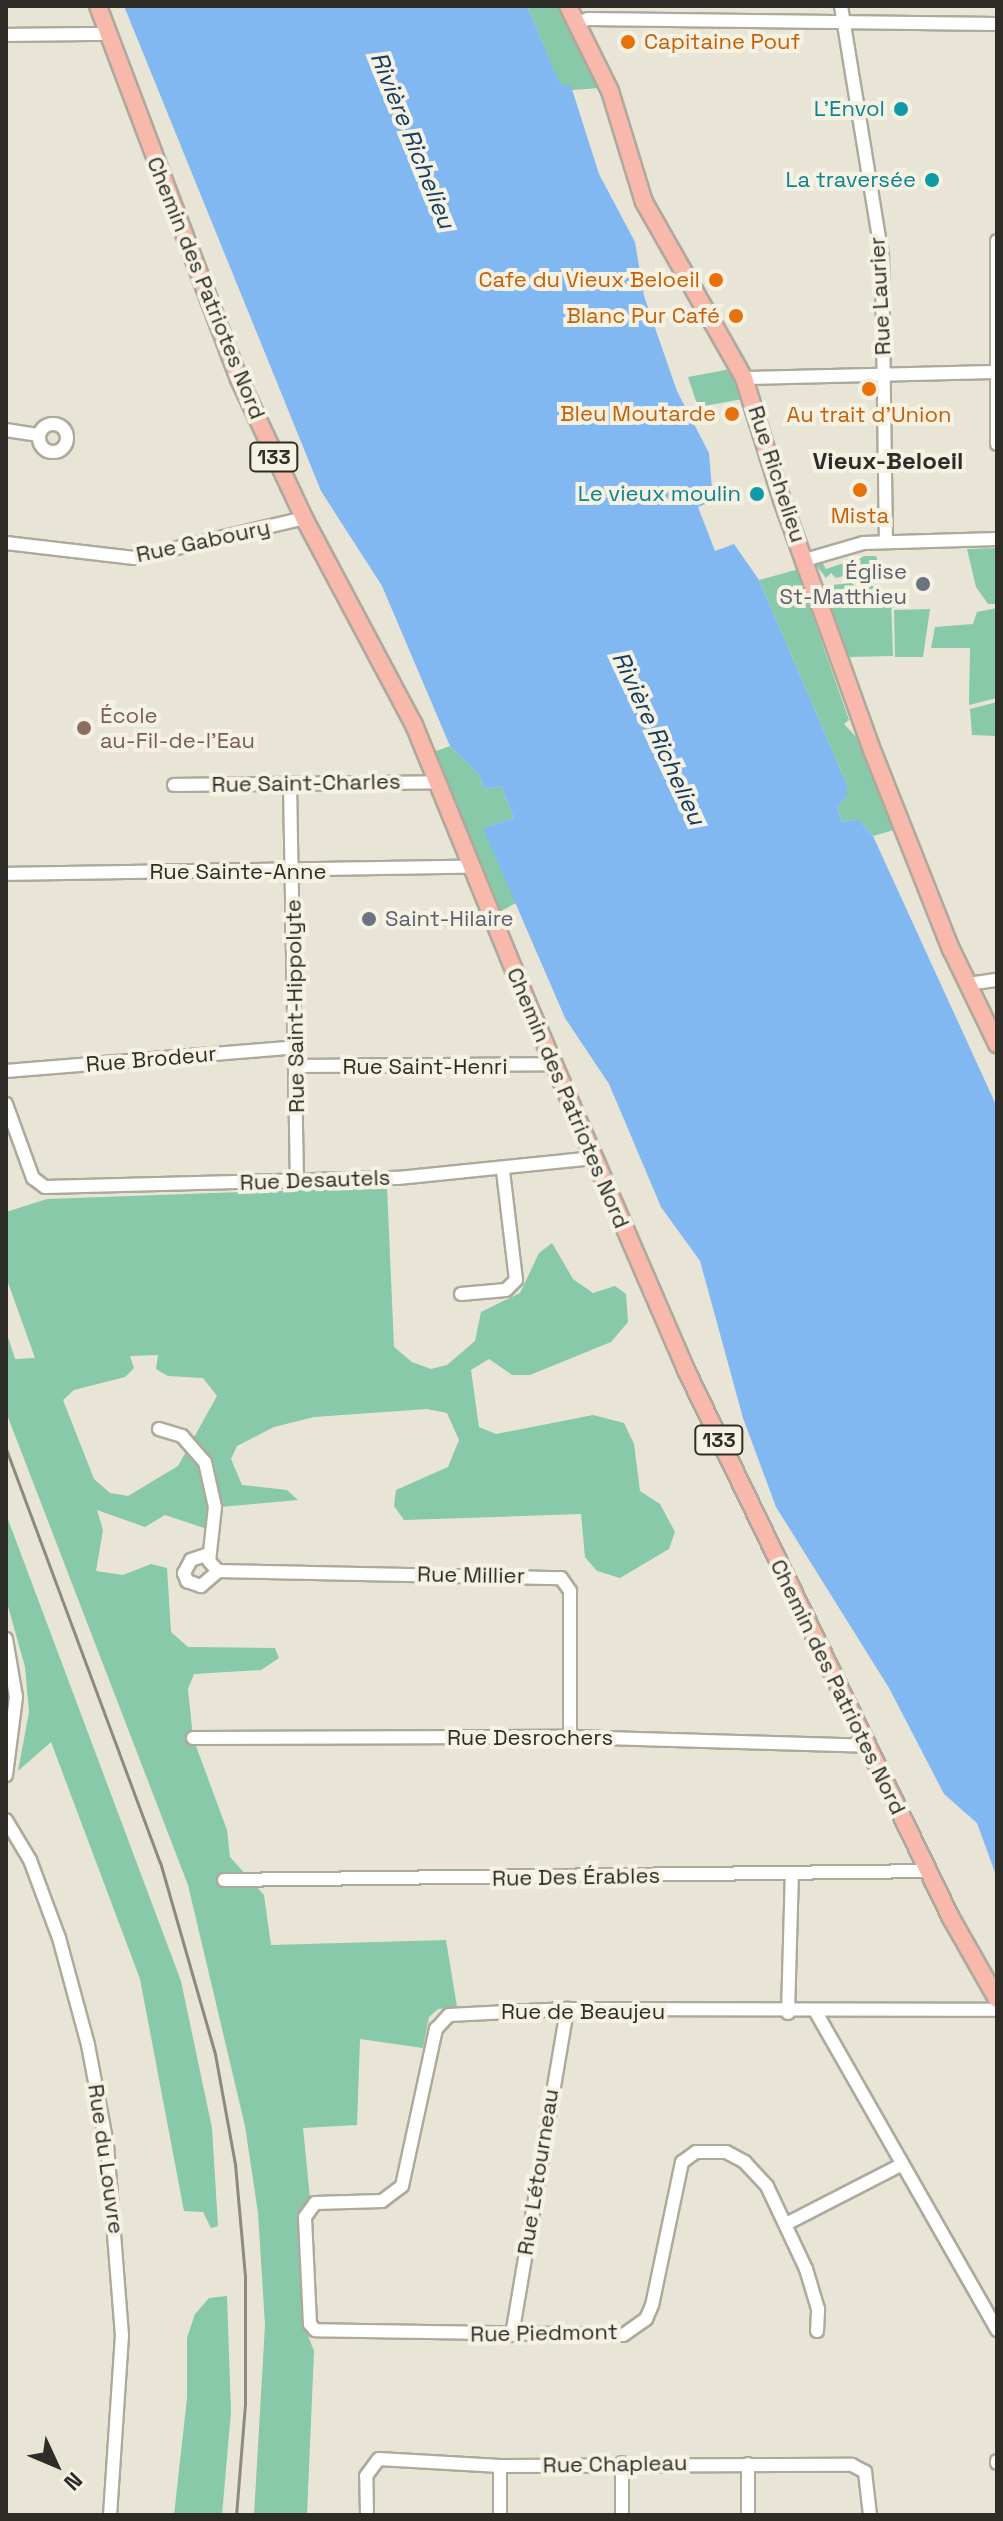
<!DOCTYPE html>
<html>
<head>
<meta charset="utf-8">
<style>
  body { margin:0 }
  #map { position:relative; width:1003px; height:2521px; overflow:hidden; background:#e8e5d7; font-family:"Space Grotesk",sans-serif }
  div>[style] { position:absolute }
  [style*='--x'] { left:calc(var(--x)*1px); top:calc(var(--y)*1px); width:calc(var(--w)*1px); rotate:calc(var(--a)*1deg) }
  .green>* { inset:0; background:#87c9a8 }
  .water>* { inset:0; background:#82b8f2 }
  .roads { filter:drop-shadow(2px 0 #adaa9c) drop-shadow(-2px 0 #adaa9c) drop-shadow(0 2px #adaa9c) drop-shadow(0 -2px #adaa9c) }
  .minor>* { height:12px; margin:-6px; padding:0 6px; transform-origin:6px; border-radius:6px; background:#fff }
  .minor>.ring { margin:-6px; padding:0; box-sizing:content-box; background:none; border:12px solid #fff; border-radius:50% }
  .major>* { height:16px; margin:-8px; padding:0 8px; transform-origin:8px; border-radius:8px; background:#f8b8ac }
  .rail>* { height:3px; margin:-1.5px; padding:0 1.5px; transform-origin:1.5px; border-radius:1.5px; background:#8c8a80 }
  .dots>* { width:22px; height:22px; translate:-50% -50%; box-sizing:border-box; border:4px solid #f5f2e4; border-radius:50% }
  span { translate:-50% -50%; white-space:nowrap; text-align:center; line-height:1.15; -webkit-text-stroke:8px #f5f2e4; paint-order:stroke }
  .shield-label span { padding:2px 6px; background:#f5f2e4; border:2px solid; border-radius:6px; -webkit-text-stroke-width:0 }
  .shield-label { font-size:20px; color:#2d2c26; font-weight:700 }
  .food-label { font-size:22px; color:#c56008 }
  .left { translate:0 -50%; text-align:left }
  .right { translate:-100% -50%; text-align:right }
  .culture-label { font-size:22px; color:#0d838f }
  .street-label { font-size:22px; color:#2d2c26 }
  .worship-label { font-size:22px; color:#5b616d }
  .education-label { font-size:22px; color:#785e54 }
  .water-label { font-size:24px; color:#143b60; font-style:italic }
  .neighbourhood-label { font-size:24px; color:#2d2c26; font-weight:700 }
  .frame { position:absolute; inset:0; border:8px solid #2d2c26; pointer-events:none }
  .north { position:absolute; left:16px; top:2425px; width:80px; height:80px; -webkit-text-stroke:6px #f5f2e4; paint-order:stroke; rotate:134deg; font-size:22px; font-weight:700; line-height:32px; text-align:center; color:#2d2c26 }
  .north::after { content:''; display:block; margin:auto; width:28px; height:36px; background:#2d2c26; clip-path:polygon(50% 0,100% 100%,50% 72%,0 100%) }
</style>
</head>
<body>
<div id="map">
  <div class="green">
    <div style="clip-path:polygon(527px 6px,559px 6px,599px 88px,573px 90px,560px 85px)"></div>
    <div style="clip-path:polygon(731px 369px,743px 399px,698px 407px,688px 377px)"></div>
    <div style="clip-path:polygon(997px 548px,997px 604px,988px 604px,976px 587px,967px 549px)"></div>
    <div style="clip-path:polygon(865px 556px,876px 556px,879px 565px,871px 577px,858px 572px,836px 578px,831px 573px,826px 578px,815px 564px,822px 562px,826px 569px)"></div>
    <div style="clip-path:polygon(799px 569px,805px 586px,797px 599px,808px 603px,849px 720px,844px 724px,859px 740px,894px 830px,873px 836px,858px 819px,842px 822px,837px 807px,847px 797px,847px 785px,759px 580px)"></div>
    <div style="clip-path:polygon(866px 582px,891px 598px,893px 656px,849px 657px,824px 586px,851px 583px,859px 588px)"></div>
    <div style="clip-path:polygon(997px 608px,997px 698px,969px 705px,970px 648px,931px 648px,935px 627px,973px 624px,977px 612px)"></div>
    <div style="clip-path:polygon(930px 609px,923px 657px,895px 657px,894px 610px)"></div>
    <div style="clip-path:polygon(997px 702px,997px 736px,972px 735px,970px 709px)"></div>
    <div style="clip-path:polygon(450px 746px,478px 773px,485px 789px,501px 786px,514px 818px,484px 828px,516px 903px,494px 915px,431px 753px)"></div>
    <div style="clip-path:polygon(evenodd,387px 1187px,394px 1347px,412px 1362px,431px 1369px,447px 1365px,475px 1341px,481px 1312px,520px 1293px,539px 1253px,552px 1243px,573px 1279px,593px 1293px,615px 1286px,626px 1294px,628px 1322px,611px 1342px,530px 1375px,512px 1375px,489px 1359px,471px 1370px,479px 1427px,496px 1434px,593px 1415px,624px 1423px,634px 1444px,640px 1491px,660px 1504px,675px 1532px,669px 1549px,620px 1578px,597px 1571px,585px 1557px,581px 1514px,404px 1520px,394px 1506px,396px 1490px,448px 1467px,459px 1440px,447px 1413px,427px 1409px,314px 1417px,274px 1427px,237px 1446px,231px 1459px,242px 1485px,287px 1490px,298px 1500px,209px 1508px,207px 1529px,165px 1515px,145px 1527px,97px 1510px,103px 1530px,96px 1571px,123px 1575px,151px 1564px,167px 1568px,171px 1632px,188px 1647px,275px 1648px,279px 1658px,261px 1670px,194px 1674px,188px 1689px,193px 1738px,227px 1830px,230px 1857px,264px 1895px,271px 1945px,446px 1940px,457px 2007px,438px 2009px,429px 2017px,423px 2048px,360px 2039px,357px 2125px,303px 2128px,310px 2198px,299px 2216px,305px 2328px,314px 2351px,307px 2515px,254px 2515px,265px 2325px,258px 2213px,245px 2126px,188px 1885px,6px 1412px,6px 1331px,15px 1359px,35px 1358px,6px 1277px,6px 1212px,47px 1199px,387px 1187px,158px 1355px,156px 1369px,168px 1376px,203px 1378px,217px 1396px,178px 1466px,128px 1496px,110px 1493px,94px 1479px,63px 1400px,74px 1390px,125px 1377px,134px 1368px,130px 1356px,158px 1355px)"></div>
    <div style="clip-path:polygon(6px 1514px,181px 1981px,212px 2128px,218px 2226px,211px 2228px,203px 2212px,184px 2211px,140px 1979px,51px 1742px,18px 1771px,29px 1712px,25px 1667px,6px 1599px)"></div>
    <div style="clip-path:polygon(227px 2296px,231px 2412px,222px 2515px,174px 2515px,187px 2398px,187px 2338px,195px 2314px,209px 2298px)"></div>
  </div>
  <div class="water">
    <div style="clip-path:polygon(124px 6px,527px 6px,560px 84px,571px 86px,599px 174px,635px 242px,644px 296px,677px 391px,709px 453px,713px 501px,698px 507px,715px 551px,734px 544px,759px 580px,847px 785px,847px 797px,837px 807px,842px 822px,858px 819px,873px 836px,997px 1107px,997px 1878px,977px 1823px,944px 1794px,889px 1688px,776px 1507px,743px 1418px,700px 1261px,661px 1207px,609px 1084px,565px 1018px,483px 828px,514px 818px,501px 786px,485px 789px,478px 773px,450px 746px,382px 586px,321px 491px)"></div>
  </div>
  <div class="roads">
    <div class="minor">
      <div style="--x:841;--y:6;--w:254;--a:80.7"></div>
      <div style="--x:882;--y:257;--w:284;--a:89.2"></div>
      <div style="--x:577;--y:23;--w:12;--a:-20"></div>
      <div style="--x:588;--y:19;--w:409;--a:0.7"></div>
      <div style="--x:6;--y:35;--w:102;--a:-0.6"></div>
      <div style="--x:997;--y:241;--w:203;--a:90"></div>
      <div style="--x:744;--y:378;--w:253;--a:-1.4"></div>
      <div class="ring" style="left:39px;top:424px;width:16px;height:16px"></div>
      <div style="--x:6;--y:430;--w:33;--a:9"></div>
      <div style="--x:6;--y:543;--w:129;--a:6.7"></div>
      <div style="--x:134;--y:558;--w:175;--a:-13.2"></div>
      <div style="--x:805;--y:560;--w:60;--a:-16.3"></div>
      <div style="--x:863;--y:543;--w:134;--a:-1.7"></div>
      <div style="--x:290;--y:783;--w:398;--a:89"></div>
      <div style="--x:174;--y:785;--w:265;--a:-0.6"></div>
      <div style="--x:6;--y:874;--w:464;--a:-0.9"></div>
      <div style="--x:967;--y:984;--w:30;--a:-8"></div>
      <div style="--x:297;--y:1066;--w:256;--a:-0.4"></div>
      <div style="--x:6;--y:1071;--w:291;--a:-4.7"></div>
      <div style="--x:6;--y:1104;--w:79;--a:70"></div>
      <div style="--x:33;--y:1178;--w:15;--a:37"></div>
      <div style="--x:45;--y:1187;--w:353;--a:-1.5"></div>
      <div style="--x:398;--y:1178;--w:197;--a:-5.8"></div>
      <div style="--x:461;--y:1294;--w:45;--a:-5.1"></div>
      <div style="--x:506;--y:1290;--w:14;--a:-45"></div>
      <div style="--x:516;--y:1280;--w:110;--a:-96.8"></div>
      <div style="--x:159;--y:1429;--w:24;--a:17"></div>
      <div style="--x:182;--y:1436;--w:35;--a:49"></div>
      <div style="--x:205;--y:1462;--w:46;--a:77.5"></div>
      <div style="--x:215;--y:1507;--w:54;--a:96.3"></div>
      <div style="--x:209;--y:1561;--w:13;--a:48"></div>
      <div style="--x:218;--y:1571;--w:343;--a:1.2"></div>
      <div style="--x:561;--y:1578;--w:16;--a:55"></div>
      <div style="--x:570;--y:1591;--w:146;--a:90"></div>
      <div style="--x:209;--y:1554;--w:19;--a:162"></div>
      <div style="--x:191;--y:1560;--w:15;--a:118"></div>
      <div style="--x:184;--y:1573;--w:9;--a:69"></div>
      <div style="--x:187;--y:1581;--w:15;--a:20"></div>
      <div style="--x:201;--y:1586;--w:23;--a:-41"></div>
      <div style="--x:6;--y:1639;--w:59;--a:80.2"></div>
      <div style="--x:16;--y:1697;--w:79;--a:97.3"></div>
      <div style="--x:193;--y:1738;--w:377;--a:-0.2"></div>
      <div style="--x:570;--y:1737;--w:297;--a:1.7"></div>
      <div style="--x:6;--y:1820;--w:47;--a:59"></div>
      <div style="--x:30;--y:1860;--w:83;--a:69.6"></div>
      <div style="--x:59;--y:1938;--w:111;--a:74.8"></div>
      <div style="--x:88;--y:2045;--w:102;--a:79.2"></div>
      <div style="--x:107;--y:2145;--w:191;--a:85.5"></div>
      <div style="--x:122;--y:2335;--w:180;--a:93.8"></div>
      <div style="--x:224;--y:1880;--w:704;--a:-0.73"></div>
      <div style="--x:788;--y:2013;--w:139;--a:-88.4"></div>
      <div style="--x:817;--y:2014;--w:364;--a:60.3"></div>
      <div style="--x:786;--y:2224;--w:129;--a:-27.2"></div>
      <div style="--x:817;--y:2331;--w:22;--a:-87"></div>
      <div style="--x:818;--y:2309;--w:42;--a:-106.7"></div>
      <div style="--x:806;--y:2269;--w:92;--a:-115.2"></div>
      <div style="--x:767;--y:2186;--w:33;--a:-133"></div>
      <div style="--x:745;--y:2162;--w:21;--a:-152"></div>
      <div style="--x:726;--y:2152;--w:30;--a:180"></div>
      <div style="--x:696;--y:2152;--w:17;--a:144"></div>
      <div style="--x:682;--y:2162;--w:146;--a:101.8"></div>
      <div style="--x:652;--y:2305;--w:15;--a:113"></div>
      <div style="--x:646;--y:2319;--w:28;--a:145"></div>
      <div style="--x:623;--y:2335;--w:308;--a:-179.1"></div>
      <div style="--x:315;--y:2330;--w:8;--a:-130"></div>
      <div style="--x:310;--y:2324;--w:107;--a:-92.7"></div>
      <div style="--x:305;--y:2217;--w:17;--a:-54"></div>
      <div style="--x:315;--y:2203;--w:67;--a:-1.7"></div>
      <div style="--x:382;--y:2201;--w:25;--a:-37"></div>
      <div style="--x:402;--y:2186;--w:161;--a:-77.8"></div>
      <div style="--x:436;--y:2029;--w:19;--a:-47"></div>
      <div style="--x:449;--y:2015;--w:118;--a:-2.9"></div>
      <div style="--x:567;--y:2009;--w:430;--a:0.1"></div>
      <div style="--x:512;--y:2335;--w:331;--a:-80.4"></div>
      <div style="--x:997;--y:2461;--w:2;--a:90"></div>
      <div style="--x:622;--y:2463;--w:52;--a:90"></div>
      <div style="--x:748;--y:2464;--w:51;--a:90"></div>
      <div style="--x:367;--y:2515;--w:39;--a:-91"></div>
      <div style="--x:366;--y:2476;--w:21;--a:-53"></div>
      <div style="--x:379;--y:2459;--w:121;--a:3.3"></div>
      <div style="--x:500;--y:2466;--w:352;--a:-0.2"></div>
      <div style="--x:852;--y:2465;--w:15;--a:28"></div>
      <div style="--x:865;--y:2472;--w:43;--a:83.4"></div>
      <div style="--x:500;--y:2515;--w:49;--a:-90"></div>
    </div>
    <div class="major">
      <div style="--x:98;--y:6;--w:399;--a:69.3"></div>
      <div style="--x:239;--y:379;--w:153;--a:64.9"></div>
      <div style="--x:304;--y:518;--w:234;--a:62"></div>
      <div style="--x:414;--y:725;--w:314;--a:67.8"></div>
      <div style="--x:533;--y:1016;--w:386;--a:66.6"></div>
      <div style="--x:686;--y:1370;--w:609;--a:64.19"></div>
      <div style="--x:951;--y:1918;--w:93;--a:60.4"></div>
      <div style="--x:568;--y:6;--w:95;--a:63.7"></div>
      <div style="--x:610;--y:91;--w:116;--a:73"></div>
      <div style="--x:644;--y:202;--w:202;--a:60.4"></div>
      <div style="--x:744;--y:378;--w:128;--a:72.7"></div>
      <div style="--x:782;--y:500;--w:271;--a:70.2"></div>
      <div style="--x:874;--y:755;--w:209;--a:68.4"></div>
      <div style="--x:951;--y:949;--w:106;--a:64.2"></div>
    </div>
  </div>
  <div class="rail">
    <div style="--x:6;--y:1449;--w:441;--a:69.6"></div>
    <div style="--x:160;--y:1862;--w:200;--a:74"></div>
    <div style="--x:215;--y:2054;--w:112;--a:79.7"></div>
    <div style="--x:235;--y:2164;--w:111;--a:84.9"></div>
    <div style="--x:245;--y:2275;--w:129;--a:90"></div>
    <div style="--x:245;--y:2404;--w:111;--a:94.6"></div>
  </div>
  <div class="dots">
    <div style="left:628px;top:42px;background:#e8710a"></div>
    <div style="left:901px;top:109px;background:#0f9aa8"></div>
    <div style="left:932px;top:180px;background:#0f9aa8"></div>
    <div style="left:716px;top:280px;background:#e8710a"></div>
    <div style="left:736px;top:316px;background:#e8710a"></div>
    <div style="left:869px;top:389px;background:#e8710a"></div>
    <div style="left:732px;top:414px;background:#e8710a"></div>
    <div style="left:860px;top:490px;background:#e8710a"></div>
    <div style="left:757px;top:494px;background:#0f9aa8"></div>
    <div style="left:923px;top:584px;background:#6b7280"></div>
    <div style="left:84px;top:728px;background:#8d6e63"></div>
    <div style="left:369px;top:919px;background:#6b7280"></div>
  </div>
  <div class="shield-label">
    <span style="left:274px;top:457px">133</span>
    <span style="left:719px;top:1440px">133</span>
  </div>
  <div class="food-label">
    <span class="left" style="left:644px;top:42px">Capitaine Pouf</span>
    <span class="right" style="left:700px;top:280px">Cafe du Vieux Beloeil</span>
    <span class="right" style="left:720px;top:316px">Blanc Pur Café</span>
    <span class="right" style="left:716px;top:414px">Bleu Moutarde</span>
    <span style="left:869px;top:415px">Au trait d'Union</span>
    <span style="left:860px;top:516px">Mista</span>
  </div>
  <div class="culture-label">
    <span class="right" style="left:885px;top:109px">L'Envol</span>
    <span class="right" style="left:916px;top:180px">La traversée</span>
    <span class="right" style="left:741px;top:494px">Le vieux moulin</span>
  </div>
  <div class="street-label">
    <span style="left:206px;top:288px;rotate:68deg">Chemin des Patriotes Nord</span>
    <span style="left:880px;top:296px;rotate:-93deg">Rue Laurier</span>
    <span style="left:777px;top:474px;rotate:72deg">Rue Richelieu</span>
    <span style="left:203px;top:541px;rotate:-12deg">Rue Gaboury</span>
    <span style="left:306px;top:783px;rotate:-1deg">Rue Saint-Charles</span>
    <span style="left:238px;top:872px">Rue Sainte-Anne</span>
    <span style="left:295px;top:1006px;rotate:-91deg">Rue Saint-Hippolyte</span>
    <span style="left:151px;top:1059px;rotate:-5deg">Rue Brodeur</span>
    <span style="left:425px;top:1067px">Rue Saint-Henri</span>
    <span style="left:568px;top:1098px;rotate:67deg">Chemin des Patriotes Nord</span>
    <span style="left:315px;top:1180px;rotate:-2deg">Rue Desautels</span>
    <span style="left:471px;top:1575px;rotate:1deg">Rue Millier</span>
    <span style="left:838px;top:1687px;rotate:64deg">Chemin des Patriotes Nord</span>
    <span style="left:530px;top:1738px">Rue Desrochers</span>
    <span style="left:576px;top:1877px;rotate:-1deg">Rue Des Érables</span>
    <span style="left:583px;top:2012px">Rue de Beaujeu</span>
    <span style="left:106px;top:2159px;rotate:82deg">Rue du Louvre</span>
    <span style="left:538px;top:2172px;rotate:-81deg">Rue Létourneau</span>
    <span style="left:544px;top:2333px;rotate:-1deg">Rue Piedmont</span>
    <span style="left:615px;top:2464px;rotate:-1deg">Rue Chapleau</span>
  </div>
  <div class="worship-label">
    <span class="right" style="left:907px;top:584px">Église<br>St-Matthieu</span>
    <span class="left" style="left:385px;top:919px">Saint-Hilaire</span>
  </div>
  <div class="education-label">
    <span class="left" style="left:100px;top:728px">École<br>au-Fil-de-l'Eau</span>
  </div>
  <div class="water-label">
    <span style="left:413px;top:140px;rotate:68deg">Rivière Richelieu</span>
    <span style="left:659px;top:738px;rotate:65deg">Rivière Richelieu</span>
  </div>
  <div class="neighbourhood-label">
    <span style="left:888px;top:461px">Vieux-Beloeil</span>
  </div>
  <div class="frame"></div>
  <div class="north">N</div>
</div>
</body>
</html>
